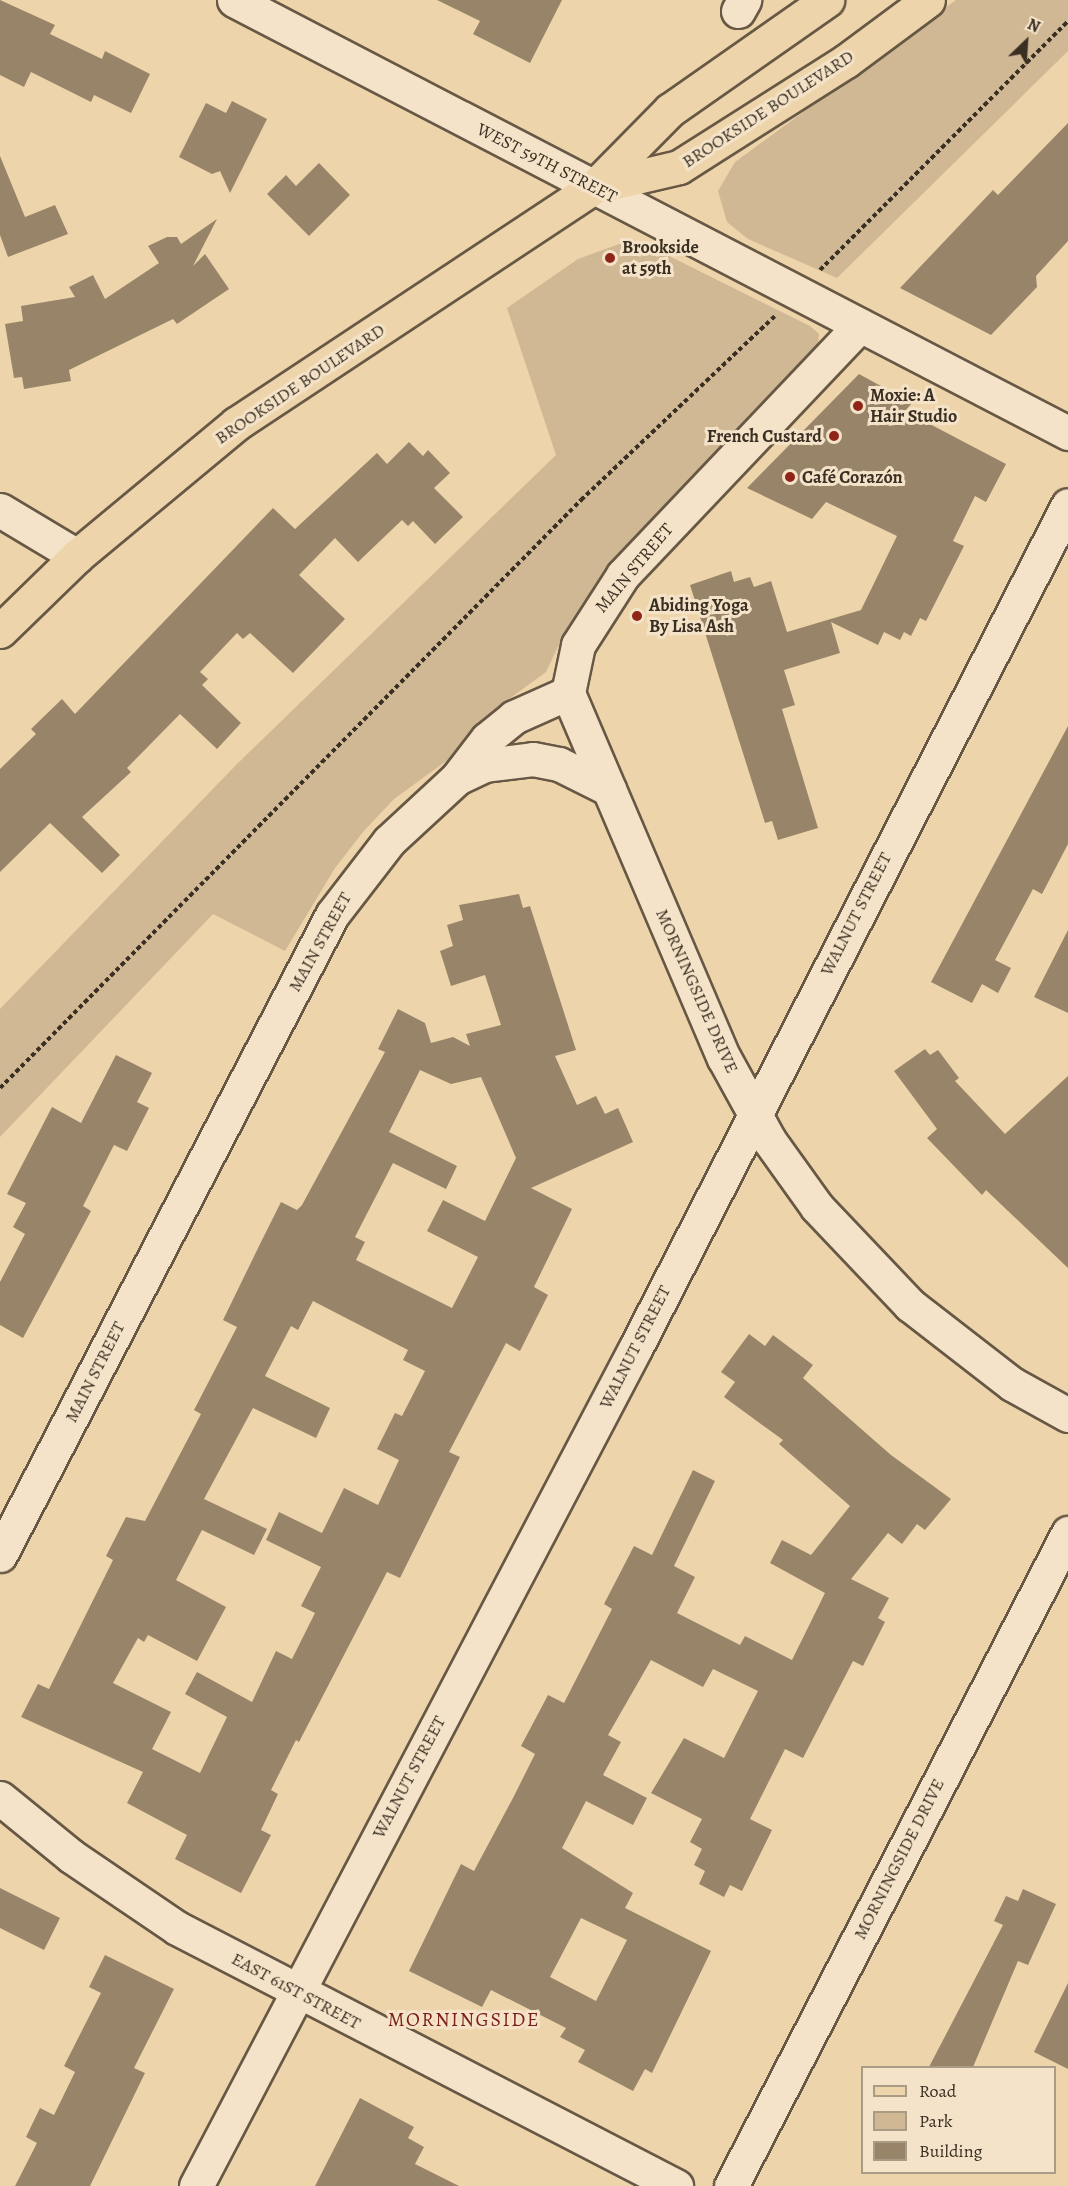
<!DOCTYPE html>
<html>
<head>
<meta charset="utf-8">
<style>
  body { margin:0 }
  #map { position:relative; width:1068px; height:2186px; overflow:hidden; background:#eed4aa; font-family:Alegreya,serif }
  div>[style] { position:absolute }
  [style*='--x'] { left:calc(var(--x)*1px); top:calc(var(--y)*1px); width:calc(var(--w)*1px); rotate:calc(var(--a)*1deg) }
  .green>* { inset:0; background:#cfb893 }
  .building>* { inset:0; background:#988569 }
  .path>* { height:4px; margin-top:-2px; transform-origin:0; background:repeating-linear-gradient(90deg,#3a2f23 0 4.5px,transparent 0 7.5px) }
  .roads { filter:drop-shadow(2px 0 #675845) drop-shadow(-2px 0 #675845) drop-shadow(0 2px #675845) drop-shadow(0 -2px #675845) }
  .minor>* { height:33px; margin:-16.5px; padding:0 16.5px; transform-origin:16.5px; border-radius:16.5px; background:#f4e3c8 }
  .major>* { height:33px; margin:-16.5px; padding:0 16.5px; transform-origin:16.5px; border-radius:16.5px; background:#eed4aa }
  .dots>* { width:16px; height:16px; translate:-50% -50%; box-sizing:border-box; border:3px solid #f4e3c8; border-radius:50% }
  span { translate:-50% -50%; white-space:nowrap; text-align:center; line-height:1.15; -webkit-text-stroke:6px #f4e3c8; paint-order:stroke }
  .street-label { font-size:18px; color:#3a2f23 }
  .poi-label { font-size:18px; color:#3a2f23; font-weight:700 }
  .left { translate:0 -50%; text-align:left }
  .right { translate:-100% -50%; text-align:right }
  .neighbourhood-label { font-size:20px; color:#7a1f14; letter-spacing:1.5px }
  .legend { position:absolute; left:861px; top:2066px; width:195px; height:108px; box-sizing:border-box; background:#f4e3c8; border:2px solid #aa9b86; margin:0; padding:8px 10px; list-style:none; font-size:18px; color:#3a2f23 }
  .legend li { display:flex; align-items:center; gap:12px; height:30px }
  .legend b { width:30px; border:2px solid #aa9b86 }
  .north { position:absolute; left:996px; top:12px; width:60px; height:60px; -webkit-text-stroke:4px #f4e3c8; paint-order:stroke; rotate:25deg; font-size:16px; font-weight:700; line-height:24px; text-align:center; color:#3a2f23 }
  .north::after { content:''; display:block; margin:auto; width:21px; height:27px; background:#3a2f23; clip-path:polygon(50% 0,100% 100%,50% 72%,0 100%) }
</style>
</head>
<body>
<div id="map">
  <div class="green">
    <div style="clip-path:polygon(956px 0,1068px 0,1068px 51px,837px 278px,748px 239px,727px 222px,718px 191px,735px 162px)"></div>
    <div style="clip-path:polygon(622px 243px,661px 252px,810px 326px,819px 334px,817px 351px,620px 555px,565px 632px,546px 672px,502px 704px,449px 759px,394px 799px,363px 832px,335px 868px,285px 951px,213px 914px,0 1137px,0 1009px,237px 764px,556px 455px,507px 308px,578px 259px)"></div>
  </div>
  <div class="building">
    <div style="clip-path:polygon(0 0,55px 25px,50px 34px,102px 59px,105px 51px,150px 74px,131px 113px,94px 95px,91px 102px,31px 72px,24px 87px,0 75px)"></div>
    <div style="clip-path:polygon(437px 0,562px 0,530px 63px,473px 34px,480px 21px)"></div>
    <div style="clip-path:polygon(232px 101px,267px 119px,230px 193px,220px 171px,212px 174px,179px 157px,206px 103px,226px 113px)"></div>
    <div style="clip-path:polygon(1068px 123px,1068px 241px,1036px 276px,1037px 287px,991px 335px,900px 288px,993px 190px,998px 195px)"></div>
    <div style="clip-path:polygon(0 156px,25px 217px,55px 205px,68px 234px,8px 257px,0 235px)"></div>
    <div style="clip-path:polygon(319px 163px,350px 195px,309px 236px,267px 194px,286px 175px,296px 186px)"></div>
    <div style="clip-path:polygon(217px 219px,193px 266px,205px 254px,229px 289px,177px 324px,173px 319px,69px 370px,71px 381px,24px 389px,22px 377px,14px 378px,5px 324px,23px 321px,21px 306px,75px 297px,69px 287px,93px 275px,105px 299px,159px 263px,148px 246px,167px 237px,177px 237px,181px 244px)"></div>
    <div style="clip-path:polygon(859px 374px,912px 403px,905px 411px,1006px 464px,986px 502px,975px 496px,953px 541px,964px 546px,926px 621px,920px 618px,911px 636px,904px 632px,900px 640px,884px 632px,878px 645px,831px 622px,840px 653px,784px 670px,795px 705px,782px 709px,818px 828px,778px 840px,772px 821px,765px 823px,690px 585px,731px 571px,734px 582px,750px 577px,754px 587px,771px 581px,787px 632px,861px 610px,897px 536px,826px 502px,812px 519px,747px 488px)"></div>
    <div style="clip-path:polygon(409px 442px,423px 456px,428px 450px,450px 473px,434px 488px,463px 517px,435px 544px,413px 521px,408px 526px,402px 520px,358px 562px,335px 538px,299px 575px,345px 619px,293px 673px,250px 633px,243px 639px,237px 633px,200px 672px,208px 679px,202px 685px,241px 723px,217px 749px,180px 714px,127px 768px,131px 772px,82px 817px,120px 855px,102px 873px,50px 823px,0 872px,0 769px,36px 734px,31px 729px,62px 699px,75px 714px,273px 508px,295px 529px,377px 453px,387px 464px)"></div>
    <div style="clip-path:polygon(1068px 726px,1068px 844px,1042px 894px,1033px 889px,995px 960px,1011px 968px,998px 993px,982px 984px,972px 1003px,931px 982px)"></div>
    <div style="clip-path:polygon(evenodd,519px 894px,523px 908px,530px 906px,576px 1050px,555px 1056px,577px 1105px,596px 1096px,605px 1114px,618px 1108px,633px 1142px,531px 1188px,572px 1209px,534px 1287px,548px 1295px,520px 1351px,506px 1343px,449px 1452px,460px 1457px,400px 1578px,387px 1572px,299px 1742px,296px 1740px,271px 1790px,278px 1794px,261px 1830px,271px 1835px,241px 1893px,175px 1859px,187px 1835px,127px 1803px,143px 1772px,21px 1717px,38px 1684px,49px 1689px,113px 1560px,106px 1556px,126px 1517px,145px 1521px,201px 1414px,194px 1410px,237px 1327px,223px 1320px,261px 1242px,281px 1202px,297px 1210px,302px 1205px,385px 1052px,378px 1049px,398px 1009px,425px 1023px,431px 1043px,453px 1037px,470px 1046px,466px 1034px,501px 1025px,485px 975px,451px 986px,440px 951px,453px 946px,447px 925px,463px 920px,459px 905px,519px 894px,420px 1070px,451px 1084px,481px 1077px,516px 1158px,485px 1221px,443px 1200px,427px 1231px,478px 1257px,452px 1308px,356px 1260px,365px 1242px,355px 1237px,393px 1163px,446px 1189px,457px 1166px,389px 1132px,420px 1070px,519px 894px,313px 1301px,408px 1350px,403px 1360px,425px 1371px,402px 1416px,395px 1413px,377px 1449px,399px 1460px,378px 1505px,344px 1488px,322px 1533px,279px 1512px,266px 1540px,321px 1567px,301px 1606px,315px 1613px,292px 1659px,276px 1651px,252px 1702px,197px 1672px,185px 1694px,227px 1717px,200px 1773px,152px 1749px,171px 1712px,113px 1683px,138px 1638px,144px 1642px,148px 1635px,197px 1661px,226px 1607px,176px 1580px,202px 1530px,254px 1555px,267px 1529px,204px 1499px,253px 1408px,316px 1438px,330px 1408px,265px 1376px,291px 1326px,298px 1330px,313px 1301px)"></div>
    <div style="clip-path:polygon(1068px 930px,1068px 1013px,1034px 997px)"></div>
    <div style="clip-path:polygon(925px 1049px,930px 1055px,938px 1050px,959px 1078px,955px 1081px,1005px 1134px,1068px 1076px,1068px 1268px,986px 1190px,982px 1195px,927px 1138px,937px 1129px,894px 1071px)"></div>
    <div style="clip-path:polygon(116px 1055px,152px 1073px,137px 1102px,149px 1108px,127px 1151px,114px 1145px,83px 1206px,91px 1211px,23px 1338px,0 1325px,0 1282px,25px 1234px,13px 1227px,26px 1203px,7px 1194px,52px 1107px,81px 1123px)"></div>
    <div style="clip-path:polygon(evenodd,749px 1334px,765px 1346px,773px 1335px,813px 1365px,803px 1378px,891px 1455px,951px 1499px,925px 1530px,917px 1524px,902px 1544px,888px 1533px,851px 1579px,889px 1598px,878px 1618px,885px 1622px,863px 1666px,853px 1661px,803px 1758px,785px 1749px,750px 1819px,772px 1830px,742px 1891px,730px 1885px,724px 1897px,699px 1884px,705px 1871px,694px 1865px,702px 1849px,690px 1842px,702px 1819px,651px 1793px,684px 1738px,724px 1758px,758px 1691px,713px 1669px,703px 1687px,651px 1660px,608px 1735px,621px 1742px,603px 1775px,647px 1798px,633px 1825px,586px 1801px,562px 1848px,633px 1893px,625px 1908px,711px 1951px,652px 2073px,645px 2069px,633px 2091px,578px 2062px,585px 2050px,560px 2037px,566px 2028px,491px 1990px,482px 2007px,409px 1971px,461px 1864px,474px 1871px,513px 1798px,535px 1754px,521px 1746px,548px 1695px,564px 1703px,612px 1609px,604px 1604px,634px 1546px,652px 1555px,693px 1470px,715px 1481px,674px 1566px,695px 1577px,677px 1613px,740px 1645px,745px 1636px,792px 1660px,825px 1593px,770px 1563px,782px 1540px,811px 1555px,850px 1506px,779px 1444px,783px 1440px,724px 1397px,735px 1382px,721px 1372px,749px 1334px,581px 1918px,627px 1940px,596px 2001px,550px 1977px,581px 1918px)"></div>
    <div style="clip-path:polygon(0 1888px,60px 1918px,44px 1950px,0 1928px)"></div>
    <div style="clip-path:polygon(1023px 1889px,1056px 1904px,1028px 1965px,1018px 1961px,973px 2067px,929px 2067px,1003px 1925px,994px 1921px,1006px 1896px,1018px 1901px)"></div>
    <div style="clip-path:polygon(105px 1955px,174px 1989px,134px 2068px,145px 2073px,90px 2186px,15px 2186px,37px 2143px,26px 2137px,40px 2108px,54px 2115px,75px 2072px,64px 2066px,101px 1993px,89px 1987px)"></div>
    <div style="clip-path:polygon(1068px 1983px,1068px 2069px,1034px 2052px)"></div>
    <div style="clip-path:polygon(360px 2098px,414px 2127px,408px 2138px,424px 2147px,415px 2164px,459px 2186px,315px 2186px)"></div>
  </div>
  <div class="path">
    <div style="--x:820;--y:270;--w:351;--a:-45.1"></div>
    <div style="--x:0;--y:1088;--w:827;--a:-45.34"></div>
    <div style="--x:581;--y:500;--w:267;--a:-43.5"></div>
  </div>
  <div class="roads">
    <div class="minor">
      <div style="--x:234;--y:0;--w:940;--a:27.44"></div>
      <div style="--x:738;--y:11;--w:13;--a:-61"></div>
      <div style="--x:0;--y:510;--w:90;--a:30.9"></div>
      <div style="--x:568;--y:693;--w:397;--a:66.9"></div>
      <div style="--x:724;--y:1058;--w:94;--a:61.2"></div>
      <div style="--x:769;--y:1140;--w:82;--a:54.4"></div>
      <div style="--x:817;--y:1207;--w:135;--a:46.5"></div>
      <div style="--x:910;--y:1305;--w:129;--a:37.8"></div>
      <div style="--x:1012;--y:1384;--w:64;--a:29"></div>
      <div style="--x:568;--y:693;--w:49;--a:-78.2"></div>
      <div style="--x:578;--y:645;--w:83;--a:-57.3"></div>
      <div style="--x:623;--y:575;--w:344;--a:-46.5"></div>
      <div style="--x:457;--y:778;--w:31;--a:-25"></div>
      <div style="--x:485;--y:765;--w:48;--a:-7.1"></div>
      <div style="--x:533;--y:759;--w:26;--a:11"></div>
      <div style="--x:559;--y:764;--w:56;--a:26.6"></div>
      <div style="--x:0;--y:1555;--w:721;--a:-62.58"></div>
      <div style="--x:332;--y:915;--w:93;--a:-52.4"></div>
      <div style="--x:389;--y:841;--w:93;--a:-42.8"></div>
      <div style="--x:457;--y:778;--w:49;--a:-52.4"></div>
      <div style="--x:487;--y:739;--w:35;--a:-39"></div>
      <div style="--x:514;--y:717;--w:59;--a:-24"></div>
      <div style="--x:0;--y:1798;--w:92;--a:39.2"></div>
      <div style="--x:71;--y:1856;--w:128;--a:34.2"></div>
      <div style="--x:177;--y:1928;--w:562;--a:27.34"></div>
      <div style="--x:196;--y:2186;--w:947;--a:-62.33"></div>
      <div style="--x:636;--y:1347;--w:946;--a:-62.84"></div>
      <div style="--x:731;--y:2186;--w:735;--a:-62.7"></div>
    </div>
    <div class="major">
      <div style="--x:594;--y:187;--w:87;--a:-13.2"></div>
      <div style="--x:679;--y:167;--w:198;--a:-32.4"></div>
      <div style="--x:846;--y:61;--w:102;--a:-36.6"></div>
      <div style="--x:0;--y:631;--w:107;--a:-44.2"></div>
      <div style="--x:77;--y:556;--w:207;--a:-39.7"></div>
      <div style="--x:236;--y:424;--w:429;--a:-33.5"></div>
      <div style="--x:594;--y:187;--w:108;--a:-45.4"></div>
      <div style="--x:670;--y:110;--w:192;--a:-35"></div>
    </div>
  </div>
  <div class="dots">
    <div style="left:610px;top:258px;background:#8f2418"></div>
    <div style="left:858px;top:406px;background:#8f2418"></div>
    <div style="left:834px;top:436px;background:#8f2418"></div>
    <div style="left:790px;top:477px;background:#8f2418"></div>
    <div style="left:637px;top:616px;background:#8f2418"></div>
  </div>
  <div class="street-label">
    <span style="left:768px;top:109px;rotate:-33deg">BROOKSIDE BOULEVARD</span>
    <span style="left:547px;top:163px;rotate:27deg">WEST 59TH STREET</span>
    <span style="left:300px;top:384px;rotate:-34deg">BROOKSIDE BOULEVARD</span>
    <span style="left:634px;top:568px;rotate:-50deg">MAIN STREET</span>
    <span style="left:856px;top:914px;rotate:-63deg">WALNUT STREET</span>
    <span style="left:320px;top:942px;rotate:-61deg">MAIN STREET</span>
    <span style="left:697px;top:991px;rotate:66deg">MORNINGSIDE DRIVE</span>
    <span style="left:635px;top:1347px;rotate:-63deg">WALNUT STREET</span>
    <span style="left:95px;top:1372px;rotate:-63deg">MAIN STREET</span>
    <span style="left:409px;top:1777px;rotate:-62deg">WALNUT STREET</span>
    <span style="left:899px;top:1859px;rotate:-63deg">MORNINGSIDE DRIVE</span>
    <span style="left:296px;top:1991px;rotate:28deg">EAST 61ST STREET</span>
  </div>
  <div class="poi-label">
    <span class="left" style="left:622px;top:258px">Brookside<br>at 59th</span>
    <span class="left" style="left:870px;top:406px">Moxie: A<br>Hair Studio</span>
    <span class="right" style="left:822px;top:436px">French Custard</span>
    <span class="left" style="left:802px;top:477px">Café Corazón</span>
    <span class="left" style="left:649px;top:616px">Abiding Yoga<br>By Lisa Ash</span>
  </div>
  <div class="neighbourhood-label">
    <span style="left:464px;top:2019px">MORNINGSIDE</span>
  </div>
  <ul class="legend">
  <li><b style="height:8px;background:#eed4aa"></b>Road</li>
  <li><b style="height:16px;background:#cfb893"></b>Park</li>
  <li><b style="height:16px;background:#988569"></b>Building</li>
  </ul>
  <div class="north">N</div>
</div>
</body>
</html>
